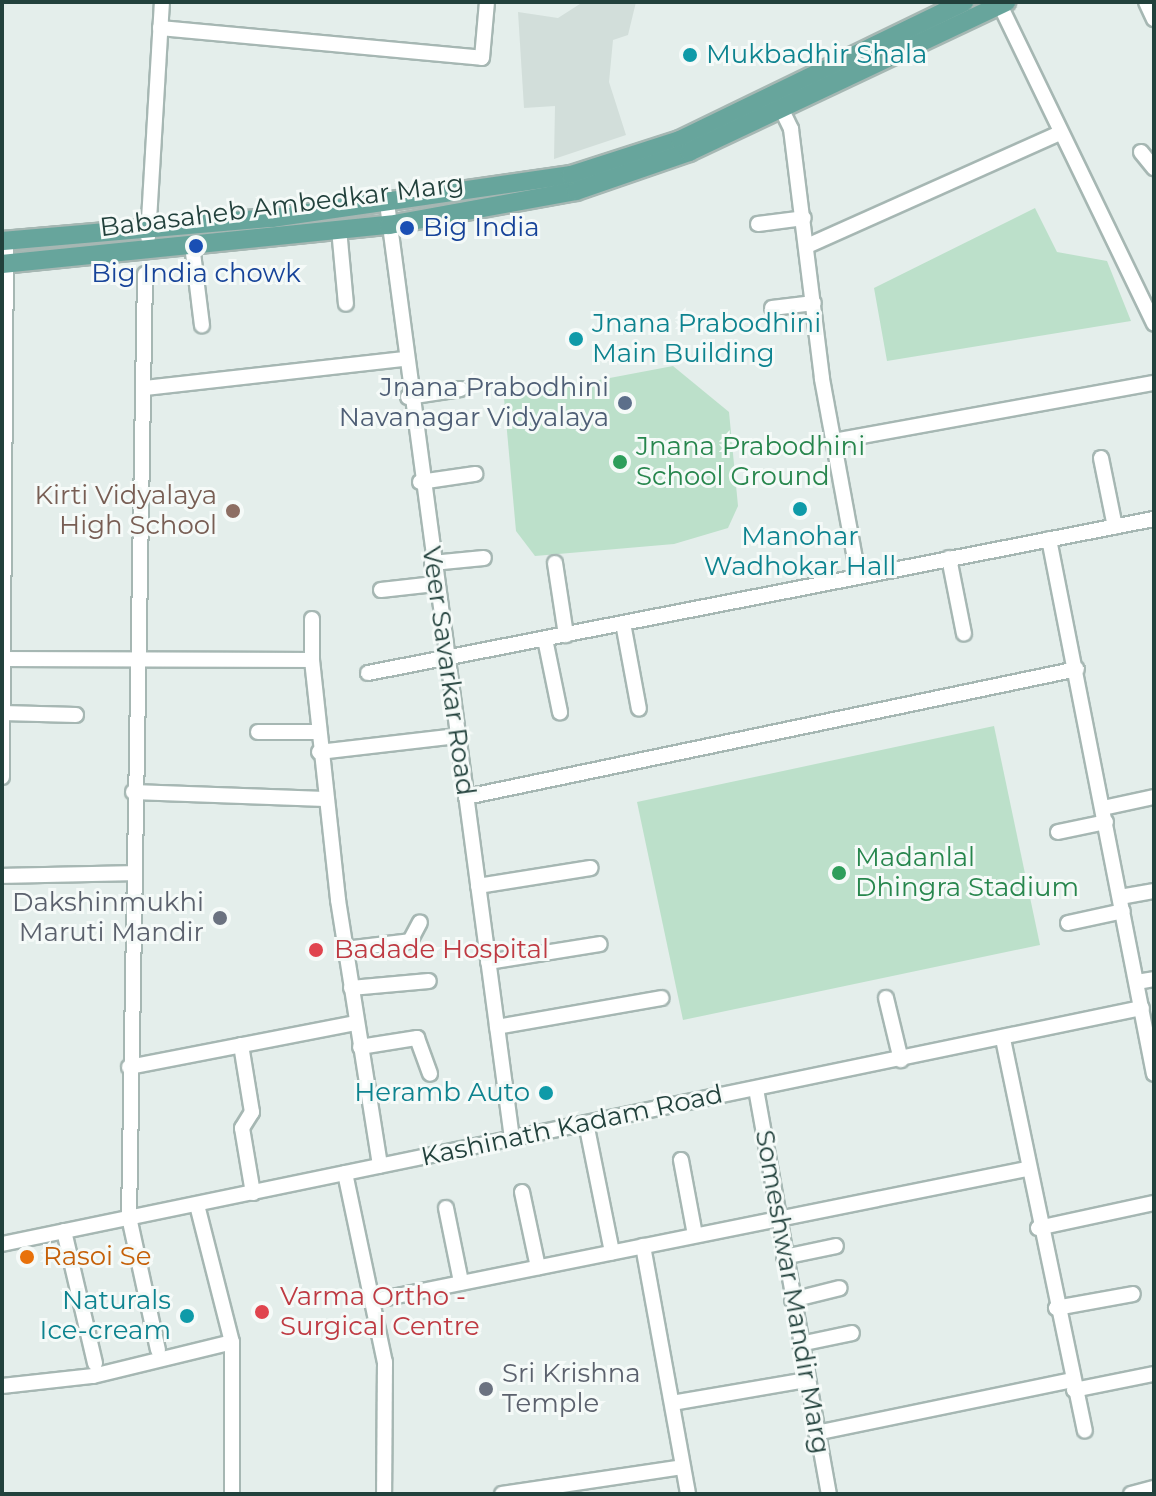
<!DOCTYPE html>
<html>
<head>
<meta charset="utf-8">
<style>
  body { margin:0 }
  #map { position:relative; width:1156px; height:1496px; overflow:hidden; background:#e4eeeb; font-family:Montserrat,sans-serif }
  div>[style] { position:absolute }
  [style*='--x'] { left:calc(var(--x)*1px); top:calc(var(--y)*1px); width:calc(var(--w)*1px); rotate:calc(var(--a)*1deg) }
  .built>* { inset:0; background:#d2deda }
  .green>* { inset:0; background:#bce0ca }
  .roads { filter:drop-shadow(2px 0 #a6b7b3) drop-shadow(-2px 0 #a6b7b3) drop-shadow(0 2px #a6b7b3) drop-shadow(0 -2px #a6b7b3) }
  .minor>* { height:14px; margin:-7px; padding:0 7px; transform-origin:7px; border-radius:7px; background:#fff }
  .major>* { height:18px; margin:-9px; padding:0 9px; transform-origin:9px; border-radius:9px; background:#67a59c }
  .dots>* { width:22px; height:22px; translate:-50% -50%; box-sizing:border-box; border:4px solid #f5faf8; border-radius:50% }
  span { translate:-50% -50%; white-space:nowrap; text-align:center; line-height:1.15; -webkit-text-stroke:6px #f5faf8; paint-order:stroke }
  .culture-label { font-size:26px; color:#0d838f }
  .left { translate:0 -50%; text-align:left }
  .right { translate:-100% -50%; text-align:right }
  .street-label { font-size:26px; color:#22413c }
  .transit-label { font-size:26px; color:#164399 }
  .service-label { font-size:26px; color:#4e5e75 }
  .leisure-label { font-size:26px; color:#27864d }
  .education-label { font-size:26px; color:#785e54 }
  .worship-label { font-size:26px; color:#5b616d }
  .health-label { font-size:26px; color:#be3a42 }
  .food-label { font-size:26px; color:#c56008 }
  .frame { position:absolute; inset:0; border:4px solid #22413c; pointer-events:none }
</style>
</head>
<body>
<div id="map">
  <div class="built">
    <div style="clip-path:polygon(583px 2px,636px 2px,628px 35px,613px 40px,609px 82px,626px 135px,554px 159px,555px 106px,524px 108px,518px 12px,558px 18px)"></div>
  </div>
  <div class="green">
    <div style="clip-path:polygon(1035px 208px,1057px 252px,1107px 261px,1131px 321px,887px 361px,874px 288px)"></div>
    <div style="clip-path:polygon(673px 366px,729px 412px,738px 506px,728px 528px,674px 544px,535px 556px,516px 531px,504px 398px)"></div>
    <div style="clip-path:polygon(994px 726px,1040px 945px,683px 1020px,637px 802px)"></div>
  </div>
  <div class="roads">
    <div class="minor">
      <div style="--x:1146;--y:2;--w:19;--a:65"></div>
      <div style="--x:1000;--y:5;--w:354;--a:64.2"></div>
      <div style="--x:160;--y:28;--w:323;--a:5.3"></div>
      <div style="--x:482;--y:58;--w:56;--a:-84.9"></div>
      <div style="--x:778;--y:102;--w:30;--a:64"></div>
      <div style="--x:791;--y:129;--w:252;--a:82.9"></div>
      <div style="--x:822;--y:379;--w:200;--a:79.6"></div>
      <div style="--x:1141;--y:152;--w:21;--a:51"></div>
      <div style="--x:387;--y:203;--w:944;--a:82.39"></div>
      <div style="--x:758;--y:224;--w:46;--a:-7.4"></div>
      <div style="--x:339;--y:229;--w:75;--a:84.7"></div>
      <div style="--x:148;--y:237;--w:235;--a:-86.6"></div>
      <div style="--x:192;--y:245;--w:81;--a:82.9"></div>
      <div style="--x:807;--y:246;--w:277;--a:-24.1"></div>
      <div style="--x:145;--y:274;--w:943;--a:90.97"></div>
      <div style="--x:129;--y:1217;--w:136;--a:77.7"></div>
      <div style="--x:772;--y:308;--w:42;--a:-6.8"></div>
      <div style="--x:145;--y:388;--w:259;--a:-6.4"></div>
      <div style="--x:408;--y:397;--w:53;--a:-8.7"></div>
      <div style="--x:834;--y:441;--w:325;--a:-10.3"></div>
      <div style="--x:1101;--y:458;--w:70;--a:78.5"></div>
      <div style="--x:420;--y:482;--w:56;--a:-8.3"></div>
      <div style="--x:1049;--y:539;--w:545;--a:78.9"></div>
      <div style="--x:949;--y:558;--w:77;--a:78.8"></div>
      <div style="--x:432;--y:563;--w:52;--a:-5.5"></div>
      <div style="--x:555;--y:563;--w:73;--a:81.3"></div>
      <div style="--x:381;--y:590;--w:54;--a:-6.3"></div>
      <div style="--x:312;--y:619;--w:41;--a:90"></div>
      <div style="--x:623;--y:623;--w:87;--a:79.5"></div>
      <div style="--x:545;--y:639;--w:75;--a:78.4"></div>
      <div style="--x:2;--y:659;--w:310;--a:0.2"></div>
      <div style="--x:312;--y:660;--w:241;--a:83.8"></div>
      <div style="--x:338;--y:900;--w:269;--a:81"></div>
      <div style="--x:368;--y:673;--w:801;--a:-11.09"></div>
      <div style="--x:3;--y:713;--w:73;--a:1.6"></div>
      <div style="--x:258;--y:732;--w:60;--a:0"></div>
      <div style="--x:319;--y:752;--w:139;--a:-6.6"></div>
      <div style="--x:2;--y:777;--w:536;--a:-89.57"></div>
      <div style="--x:133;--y:792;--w:192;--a:2.1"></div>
      <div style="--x:466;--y:797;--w:624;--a:-11.83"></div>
      <div style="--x:1103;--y:808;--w:52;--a:-12.2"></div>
      <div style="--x:1058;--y:832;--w:49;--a:-11.8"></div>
      <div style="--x:2;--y:876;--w:130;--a:-1.3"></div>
      <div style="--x:478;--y:886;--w:114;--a:-9.1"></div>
      <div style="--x:1120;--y:897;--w:35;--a:-10"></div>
      <div style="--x:1068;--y:923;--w:56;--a:-12.3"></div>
      <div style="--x:345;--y:949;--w:65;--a:-7"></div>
      <div style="--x:410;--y:941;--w:21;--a:-62"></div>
      <div style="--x:488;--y:962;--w:113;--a:-9.1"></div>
      <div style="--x:1137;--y:982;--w:17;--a:-10"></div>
      <div style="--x:351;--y:988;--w:78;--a:-5.1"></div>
      <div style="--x:886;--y:998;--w:64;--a:76.4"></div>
      <div style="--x:497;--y:1027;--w:167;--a:-10"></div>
      <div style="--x:1003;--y:1039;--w:400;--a:78.2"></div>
      <div style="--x:241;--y:1045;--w:68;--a:80.7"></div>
      <div style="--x:252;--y:1112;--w:19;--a:122"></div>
      <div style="--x:242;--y:1128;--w:66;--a:80.4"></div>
      <div style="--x:360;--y:1047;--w:58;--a:-9"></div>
      <div style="--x:417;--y:1038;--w:38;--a:70"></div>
      <div style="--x:129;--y:1067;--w:231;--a:-11"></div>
      <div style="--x:756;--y:1089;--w:412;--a:79.8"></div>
      <div style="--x:586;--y:1123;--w:132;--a:78.6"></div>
      <div style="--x:681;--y:1160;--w:76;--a:79.4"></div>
      <div style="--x:345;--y:1173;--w:193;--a:78.1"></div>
      <div style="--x:385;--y:1362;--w:132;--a:90.4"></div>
      <div style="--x:522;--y:1192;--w:77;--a:78"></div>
      <div style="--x:197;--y:1205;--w:141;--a:75.7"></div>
      <div style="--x:232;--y:1342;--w:152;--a:90"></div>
      <div style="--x:446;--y:1208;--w:76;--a:78.5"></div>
      <div style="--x:1038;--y:1228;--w:119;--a:-12.2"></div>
      <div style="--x:64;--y:1231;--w:136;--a:76.8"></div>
      <div style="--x:2;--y:1244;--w:1164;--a:-11.7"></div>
      <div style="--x:643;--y:1246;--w:252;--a:79.7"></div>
      <div style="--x:784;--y:1257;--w:53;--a:-11.9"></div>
      <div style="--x:377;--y:1300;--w:662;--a:-11.41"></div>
      <div style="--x:792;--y:1300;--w:49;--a:-14"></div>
      <div style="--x:1056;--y:1308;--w:78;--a:-10.3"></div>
      <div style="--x:800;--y:1344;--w:53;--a:-11.9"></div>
      <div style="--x:2;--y:1386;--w:92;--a:-6.3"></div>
      <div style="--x:93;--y:1376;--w:143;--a:-13.7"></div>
      <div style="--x:1074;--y:1390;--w:81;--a:-11.4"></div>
      <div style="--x:672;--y:1403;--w:137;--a:-9.7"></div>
      <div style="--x:816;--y:1433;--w:260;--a:-11.7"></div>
      <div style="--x:502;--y:1494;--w:182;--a:-8.5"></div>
      <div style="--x:1131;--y:1494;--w:24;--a:-15"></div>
    </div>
    <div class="major">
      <div style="--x:2;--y:241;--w:271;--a:-4.9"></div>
      <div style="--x:272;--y:218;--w:302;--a:-8.2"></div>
      <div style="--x:571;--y:175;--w:114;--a:-17.8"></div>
      <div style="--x:680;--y:140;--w:316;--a:-25.9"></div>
      <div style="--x:2;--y:264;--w:389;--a:-5.8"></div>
      <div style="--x:389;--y:225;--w:190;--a:-10.3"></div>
      <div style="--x:576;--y:191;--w:120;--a:-19"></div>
      <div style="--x:689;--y:152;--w:351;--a:-25.3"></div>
    </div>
  </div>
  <div class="dots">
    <div style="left:690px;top:55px;background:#0f9aa8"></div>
    <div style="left:407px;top:228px;background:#1a4fb4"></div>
    <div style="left:196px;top:246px;background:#1a4fb4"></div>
    <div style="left:576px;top:339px;background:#0f9aa8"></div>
    <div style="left:625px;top:403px;background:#5c6f8a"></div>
    <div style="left:620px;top:462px;background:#2e9e5b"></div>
    <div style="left:800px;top:509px;background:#0f9aa8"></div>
    <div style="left:233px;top:511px;background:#8d6e63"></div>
    <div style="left:839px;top:873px;background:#2e9e5b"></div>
    <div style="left:220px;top:918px;background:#6b7280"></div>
    <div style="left:316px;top:950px;background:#e0444e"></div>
    <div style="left:546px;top:1093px;background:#0f9aa8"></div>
    <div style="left:27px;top:1257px;background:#e8710a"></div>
    <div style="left:262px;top:1312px;background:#e0444e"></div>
    <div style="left:187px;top:1316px;background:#0f9aa8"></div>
    <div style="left:486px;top:1389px;background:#6b7280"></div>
  </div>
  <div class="culture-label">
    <span class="left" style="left:706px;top:55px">Mukbadhir Shala</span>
    <span class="left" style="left:592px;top:339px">Jnana Prabodhini<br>Main Building</span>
    <span style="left:800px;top:552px">Manohar<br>Wadhokar Hall</span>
    <span class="right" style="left:530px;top:1093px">Heramb Auto</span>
    <span class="right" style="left:171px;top:1316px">Naturals<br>Ice-cream</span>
  </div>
  <div class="street-label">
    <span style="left:282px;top:206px;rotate:-7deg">Babasaheb Ambedkar Marg</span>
    <span style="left:448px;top:671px;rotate:82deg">Veer Savarkar Road</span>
    <span style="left:572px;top:1126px;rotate:-12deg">Kashinath Kadam Road</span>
    <span style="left:792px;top:1292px;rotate:80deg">Someshwar Mandir Marg</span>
  </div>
  <div class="transit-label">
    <span class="left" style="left:423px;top:228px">Big India</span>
    <span style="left:196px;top:274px">Big India chowk</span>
  </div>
  <div class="service-label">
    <span class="right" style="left:609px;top:403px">Jnana Prabodhini<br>Navanagar Vidyalaya</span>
  </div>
  <div class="leisure-label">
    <span class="left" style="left:636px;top:462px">Jnana Prabodhini<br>School Ground</span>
    <span class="left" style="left:855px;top:873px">Madanlal<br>Dhingra Stadium</span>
  </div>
  <div class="education-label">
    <span class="right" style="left:217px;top:511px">Kirti Vidyalaya<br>High School</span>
  </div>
  <div class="worship-label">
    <span class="right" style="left:204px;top:918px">Dakshinmukhi<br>Maruti Mandir</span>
    <span class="left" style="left:502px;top:1389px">Sri Krishna<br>Temple</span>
  </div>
  <div class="health-label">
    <span class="left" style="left:334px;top:950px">Badade Hospital</span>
    <span class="left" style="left:280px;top:1312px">Varma Ortho -<br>Surgical Centre</span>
  </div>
  <div class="food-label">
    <span class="left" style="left:43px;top:1257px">Rasoi Se</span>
  </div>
  <div class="frame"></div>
</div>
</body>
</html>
